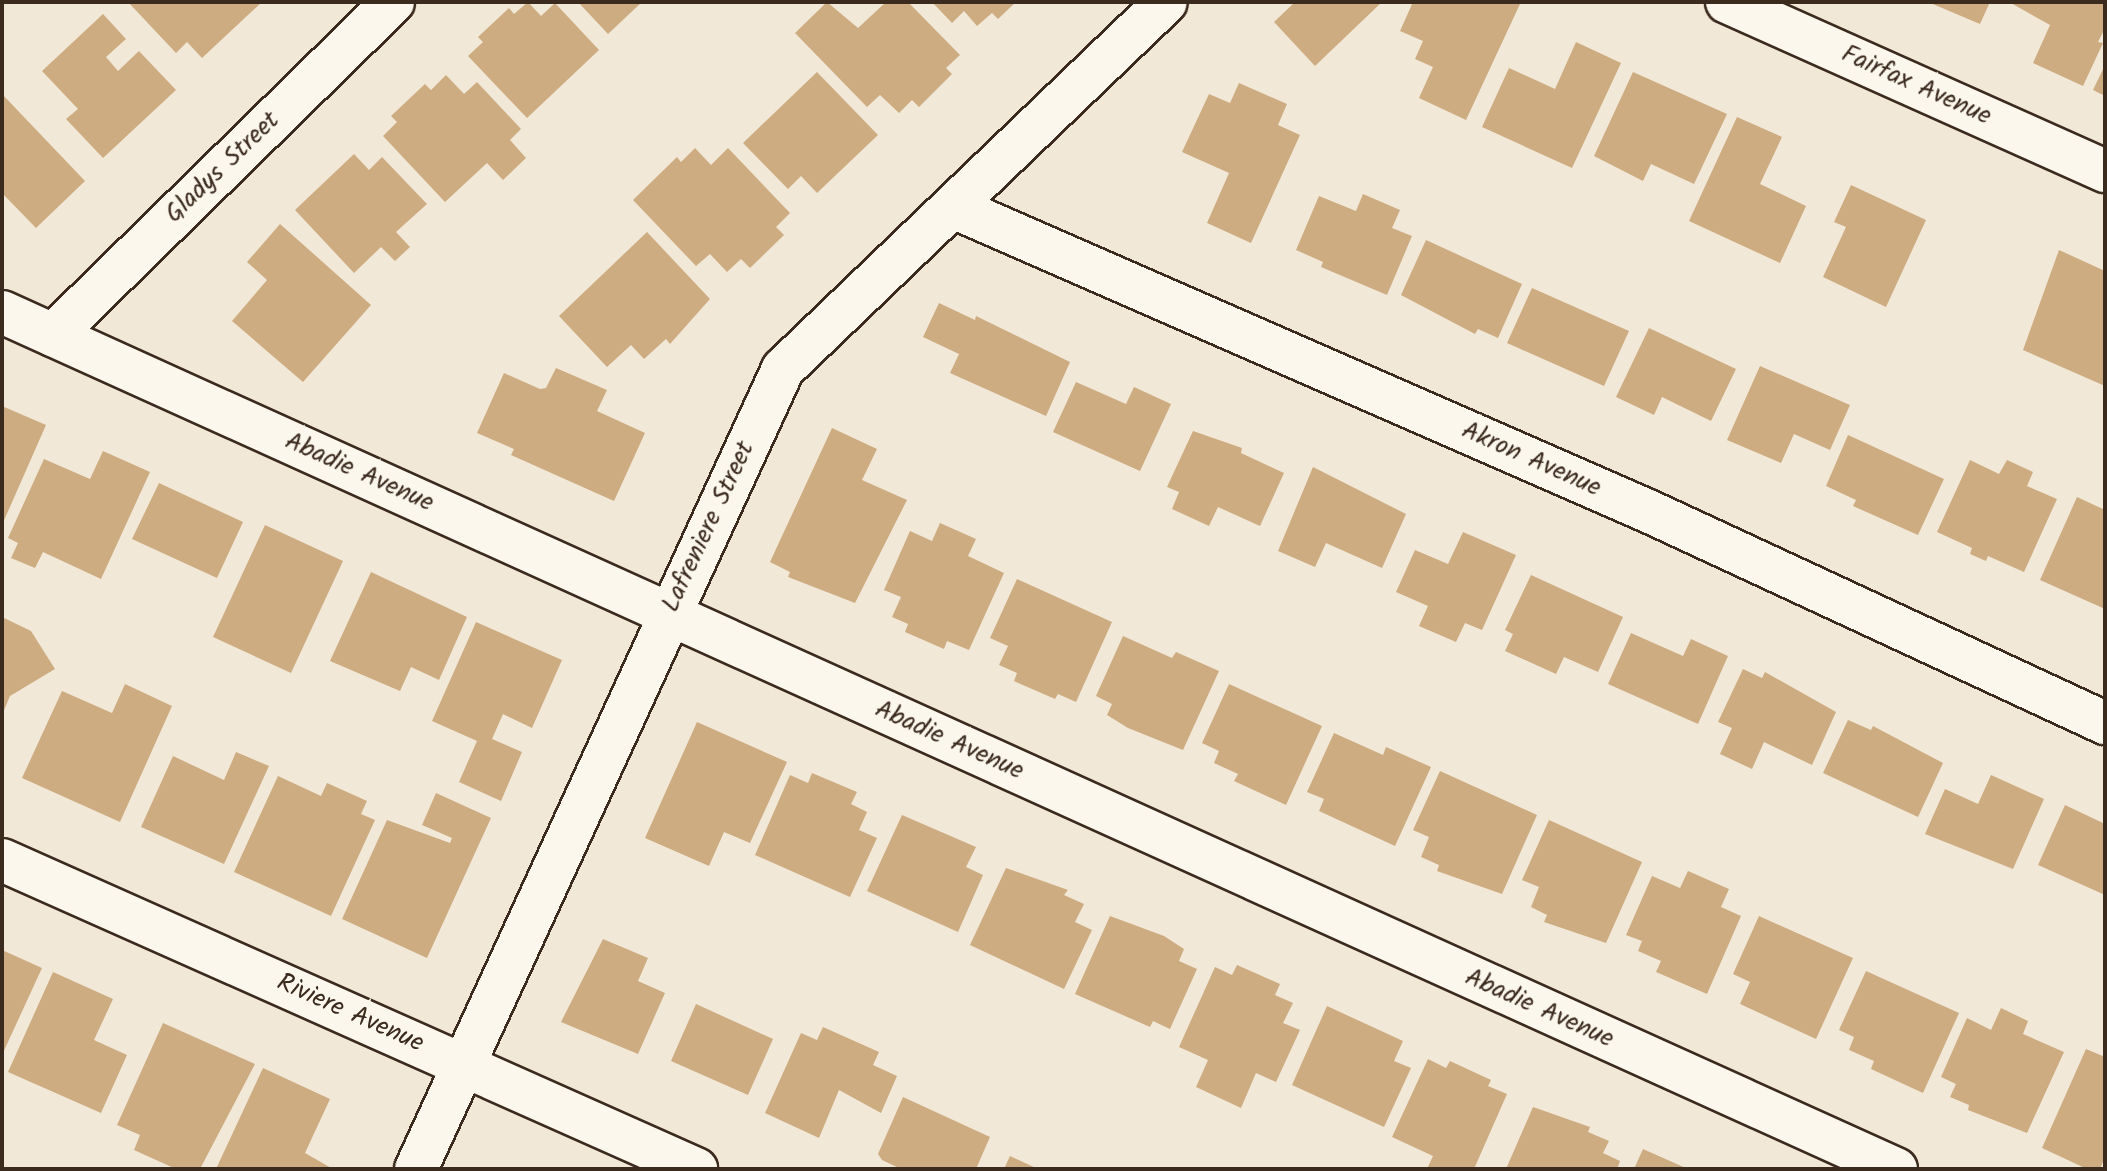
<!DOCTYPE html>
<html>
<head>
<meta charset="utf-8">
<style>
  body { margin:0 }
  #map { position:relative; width:2107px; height:1171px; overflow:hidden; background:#f2e8d7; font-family:Kalam,sans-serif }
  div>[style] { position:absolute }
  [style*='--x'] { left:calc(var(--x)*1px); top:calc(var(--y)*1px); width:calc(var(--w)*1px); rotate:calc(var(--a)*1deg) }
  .building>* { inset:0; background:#cdac81 }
  .roads { filter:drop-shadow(2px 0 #3b2a1e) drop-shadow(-2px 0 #3b2a1e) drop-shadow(0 2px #3b2a1e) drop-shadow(0 -2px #3b2a1e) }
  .street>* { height:42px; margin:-21px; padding:0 21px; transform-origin:21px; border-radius:21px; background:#fbf7ec }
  span { translate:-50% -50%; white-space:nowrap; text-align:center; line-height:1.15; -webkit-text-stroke:8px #fbf7ec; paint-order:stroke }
  .street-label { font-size:26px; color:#3b2a1e }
  .frame { position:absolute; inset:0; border:4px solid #3b2a1e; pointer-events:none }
</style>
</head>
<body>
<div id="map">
  <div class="building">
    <div style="clip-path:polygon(128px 2px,262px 2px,202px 58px,187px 42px,176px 53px)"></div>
    <div style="clip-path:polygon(528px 2px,541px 16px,555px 3px,599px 50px,527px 118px,468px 56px,483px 42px,478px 37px,509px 8px,514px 14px)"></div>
    <div style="clip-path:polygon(578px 2px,642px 2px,608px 34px)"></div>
    <div style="clip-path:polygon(827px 2px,858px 28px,886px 2px,908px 2px,960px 55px,946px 68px,952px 74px,919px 107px,912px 100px,899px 113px,880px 95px,867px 107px,795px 33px)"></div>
    <div style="clip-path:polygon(932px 2px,1016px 2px,998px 19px,992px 13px,977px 26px,964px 11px,952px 23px)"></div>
    <div style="clip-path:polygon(1295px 2px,1382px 2px,1315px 66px,1274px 22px)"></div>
    <div style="clip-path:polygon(1413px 2px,1520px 4px,1466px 120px,1419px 98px,1433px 67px,1415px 59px,1423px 41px,1400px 31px)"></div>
    <div style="clip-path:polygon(1928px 2px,1990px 2px,1980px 24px)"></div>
    <div style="clip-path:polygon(2009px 2px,2105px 2px,2105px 28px,2098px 42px,2103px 43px,2083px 86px,2033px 63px,2050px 25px)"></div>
    <div style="clip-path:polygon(103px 14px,126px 39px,106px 57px,118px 71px,139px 51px,176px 90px,103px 158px,66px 119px,78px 109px,42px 71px)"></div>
    <div style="clip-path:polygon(1576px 42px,1621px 63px,1572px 168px,1482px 127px,1509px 68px,1555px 89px)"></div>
    <div style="clip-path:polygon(2105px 65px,2105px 96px,2093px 90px)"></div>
    <div style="clip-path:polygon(817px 72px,878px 135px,817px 193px,801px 176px,788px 189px,743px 143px)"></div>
    <div style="clip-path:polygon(1633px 72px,1727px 114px,1694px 184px,1651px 164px,1643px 181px,1594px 156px)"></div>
    <div style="clip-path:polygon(446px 75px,464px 94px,477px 82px,521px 129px,510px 140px,526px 158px,503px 180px,487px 163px,445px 202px,383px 136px,397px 122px,391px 116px,425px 84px,431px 90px)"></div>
    <div style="clip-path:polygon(1239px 83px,1287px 104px,1278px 125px,1300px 135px,1251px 243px,1207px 223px,1229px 173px,1182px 152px,1209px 94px,1230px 103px)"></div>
    <div style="clip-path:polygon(2px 94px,85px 181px,36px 228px,2px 193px)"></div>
    <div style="clip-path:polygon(1737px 117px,1782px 137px,1760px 184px,1806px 206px,1780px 263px,1689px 221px)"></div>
    <div style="clip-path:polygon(695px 148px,711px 165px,728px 148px,790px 213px,776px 227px,784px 235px,750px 268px,741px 259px,727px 272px,710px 254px,696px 266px,633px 200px,677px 157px,681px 162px)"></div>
    <div style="clip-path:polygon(354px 154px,369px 170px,382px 157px,427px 204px,396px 232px,410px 247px,395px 261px,381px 247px,354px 273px,295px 210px)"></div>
    <div style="clip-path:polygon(1851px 185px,1926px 220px,1886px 307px,1823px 277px,1846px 227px,1834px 222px)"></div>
    <div style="clip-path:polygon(1363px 194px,1400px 210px,1392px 228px,1412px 236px,1387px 295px,1321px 267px,1323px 262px,1296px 250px,1319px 196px,1356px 211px)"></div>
    <div style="clip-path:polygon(280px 224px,371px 305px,303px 382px,232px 321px,267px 280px,247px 262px)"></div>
    <div style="clip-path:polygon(647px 232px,710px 299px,670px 344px,666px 339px,644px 359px,631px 345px,607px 367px,559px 316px)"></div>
    <div style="clip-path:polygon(1426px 240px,1522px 284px,1498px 338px,1478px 329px,1475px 334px,1401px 295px)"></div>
    <div style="clip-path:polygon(2059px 250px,2105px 271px,2105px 386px,2023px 350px)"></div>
    <div style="clip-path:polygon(1532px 288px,1629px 331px,1604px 386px,1507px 343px)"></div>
    <div style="clip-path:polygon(939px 303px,975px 320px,976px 316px,1070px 362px,1046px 416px,950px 373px,959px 354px,923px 337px)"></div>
    <div style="clip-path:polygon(1649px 328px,1736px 369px,1711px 421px,1662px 397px,1654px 415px,1616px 397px)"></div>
    <div style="clip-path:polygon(1760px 366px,1850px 405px,1830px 450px,1794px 434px,1781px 463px,1727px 440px)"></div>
    <div style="clip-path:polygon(556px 368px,607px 390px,597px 411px,645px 433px,614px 501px,511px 455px,514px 449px,477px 433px,504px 373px,540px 389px,546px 388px)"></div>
    <div style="clip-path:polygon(1076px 382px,1126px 404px,1134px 387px,1171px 404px,1140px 471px,1053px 432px)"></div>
    <div style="clip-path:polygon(2px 406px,46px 425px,2px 525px)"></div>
    <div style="clip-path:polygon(832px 428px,877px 449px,862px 480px,907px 500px,855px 603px,788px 577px,790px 572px,770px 562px)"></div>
    <div style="clip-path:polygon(1193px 431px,1242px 448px,1241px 453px,1284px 473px,1260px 526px,1218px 507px,1209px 526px,1172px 509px,1179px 492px,1167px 487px)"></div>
    <div style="clip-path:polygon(1848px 435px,1944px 479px,1918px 535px,1853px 506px,1856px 500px,1826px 486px)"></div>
    <div style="clip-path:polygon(103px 451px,150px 472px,101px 579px,43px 552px,35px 568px,11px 558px,18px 543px,8px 538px,44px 459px,90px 479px)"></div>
    <div style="clip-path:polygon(1970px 460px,1999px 474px,2007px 460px,2033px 472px,2027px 486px,2057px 499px,2024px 572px,1988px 556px,1986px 561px,1970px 554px,1972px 548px,1937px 532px)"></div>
    <div style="clip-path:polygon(1313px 467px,1406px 514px,1382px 568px,1326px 543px,1315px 567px,1278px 551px)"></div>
    <div style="clip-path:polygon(159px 483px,243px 522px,217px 578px,132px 539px)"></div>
    <div style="clip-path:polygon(2077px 497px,2105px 510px,2105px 609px,2040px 580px)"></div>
    <div style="clip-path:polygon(940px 523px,976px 539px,968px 556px,1004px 573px,969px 650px,947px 641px,944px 649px,905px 632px,908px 624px,892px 617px,901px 597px,884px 590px,910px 531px,932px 541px)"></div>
    <div style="clip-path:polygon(265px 525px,343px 561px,291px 673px,213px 637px)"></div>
    <div style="clip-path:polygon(1463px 532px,1516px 555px,1482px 630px,1465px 623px,1456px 642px,1419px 626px,1428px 606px,1396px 592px,1415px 550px,1448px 564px)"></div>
    <div style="clip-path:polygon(371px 572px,467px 617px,439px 680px,411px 667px,400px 691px,330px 661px)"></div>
    <div style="clip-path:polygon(1531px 575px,1623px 617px,1598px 672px,1564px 657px,1556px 674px,1505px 651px,1513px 634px,1505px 630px)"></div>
    <div style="clip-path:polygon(1017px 579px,1112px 622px,1076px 702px,1058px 694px,1055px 699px,1014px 681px,1017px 673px,999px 665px,1008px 646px,990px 638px)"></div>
    <div style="clip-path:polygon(2px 617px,31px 631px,55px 669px,10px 696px,2px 715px)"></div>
    <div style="clip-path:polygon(476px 622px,562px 660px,532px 728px,503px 714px,492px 739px,522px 752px,501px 801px,459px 782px,477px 741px,432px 721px)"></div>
    <div style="clip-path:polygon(1631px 633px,1683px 656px,1691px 639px,1728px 656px,1698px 724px,1608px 684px)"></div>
    <div style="clip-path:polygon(1123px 636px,1172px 658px,1176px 652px,1219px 671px,1183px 750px,1128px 728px,1107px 715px,1112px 704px,1096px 696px)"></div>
    <div style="clip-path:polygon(1743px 669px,1762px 678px,1765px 672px,1836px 712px,1812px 765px,1764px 742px,1752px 769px,1720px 754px,1732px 728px,1718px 722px)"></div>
    <div style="clip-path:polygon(125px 684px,172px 706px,120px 822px,22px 778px,62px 691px,112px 713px)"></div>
    <div style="clip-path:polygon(1229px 684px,1322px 726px,1286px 805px,1234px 781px,1238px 774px,1214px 763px,1219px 751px,1202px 743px)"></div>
    <div style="clip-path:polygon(1848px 720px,1871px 730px,1873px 726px,1943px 763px,1918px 817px,1823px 773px)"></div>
    <div style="clip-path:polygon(697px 722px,787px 762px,750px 843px,724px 832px,709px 866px,645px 838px)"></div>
    <div style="clip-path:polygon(1334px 733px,1383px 755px,1386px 747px,1431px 767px,1395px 846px,1319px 811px,1324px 799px,1307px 792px)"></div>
    <div style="clip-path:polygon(236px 752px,269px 766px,224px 864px,141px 827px,173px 756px,224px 780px)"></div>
    <div style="clip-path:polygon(1440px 771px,1537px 815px,1502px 894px,1437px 871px,1439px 865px,1421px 857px,1429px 837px,1413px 830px)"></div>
    <div style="clip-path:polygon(812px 773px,857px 792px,851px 804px,867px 812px,859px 830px,877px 838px,850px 897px,755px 855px,790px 775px,808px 783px)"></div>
    <div style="clip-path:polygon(1991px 775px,2044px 799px,2013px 869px,1925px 834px,1945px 789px,1978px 804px)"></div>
    <div style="clip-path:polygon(278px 776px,321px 796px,327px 783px,367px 801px,361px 814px,375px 820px,331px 916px,234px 872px)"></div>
    <div style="clip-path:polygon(436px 793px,491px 818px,427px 958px,342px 919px,387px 820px,450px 843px,452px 838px,422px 825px)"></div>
    <div style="clip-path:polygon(2065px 805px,2105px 824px,2105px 895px,2038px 865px)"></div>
    <div style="clip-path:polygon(902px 815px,976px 847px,966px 867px,983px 875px,958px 932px,867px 891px)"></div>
    <div style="clip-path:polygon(1549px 820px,1642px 862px,1606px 943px,1544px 922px,1547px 915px,1531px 907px,1539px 887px,1522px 880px)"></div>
    <div style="clip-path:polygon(1006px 868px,1068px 890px,1064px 895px,1084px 904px,1075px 922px,1092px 930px,1064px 989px,970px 945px)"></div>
    <div style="clip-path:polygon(1688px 871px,1729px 889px,1721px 907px,1741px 916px,1707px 994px,1656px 972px,1661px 961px,1638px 951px,1642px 941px,1626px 935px,1652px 876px,1680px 888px)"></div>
    <div style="clip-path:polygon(1110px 916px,1164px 936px,1184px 949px,1179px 961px,1197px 969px,1170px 1029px,1153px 1021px,1150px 1027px,1075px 994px)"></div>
    <div style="clip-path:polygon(1759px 916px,1853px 958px,1816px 1039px,1740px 1004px,1750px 982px,1733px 974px)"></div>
    <div style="clip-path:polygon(603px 939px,648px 958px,638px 981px,665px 993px,638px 1054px,561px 1022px)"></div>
    <div style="clip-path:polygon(2px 950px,42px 968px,2px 1055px)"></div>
    <div style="clip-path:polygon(1237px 965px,1280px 984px,1275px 995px,1293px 1003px,1283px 1023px,1300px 1030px,1276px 1082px,1256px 1073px,1241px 1108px,1196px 1087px,1208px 1060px,1179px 1047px,1215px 967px,1232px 975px)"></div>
    <div style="clip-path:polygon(1866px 971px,1959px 1013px,1923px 1093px,1871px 1069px,1874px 1061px,1849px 1050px,1854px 1037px,1839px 1030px)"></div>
    <div style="clip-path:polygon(53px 972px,113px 999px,94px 1040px,127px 1055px,101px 1113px,8px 1072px)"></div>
    <div style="clip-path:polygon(696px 1004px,773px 1039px,748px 1095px,671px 1061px)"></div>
    <div style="clip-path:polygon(1327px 1006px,1403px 1041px,1394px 1061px,1411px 1068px,1384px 1127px,1292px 1085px)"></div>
    <div style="clip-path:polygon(2001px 1008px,2028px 1021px,2023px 1034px,2064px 1052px,2027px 1133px,1968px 1110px,1969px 1105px,1950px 1097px,1956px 1084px,1941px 1077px,1967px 1018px,1991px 1030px)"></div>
    <div style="clip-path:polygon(163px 1023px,255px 1064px,200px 1169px,176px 1169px,134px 1150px,140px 1135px,117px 1125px)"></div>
    <div style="clip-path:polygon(823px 1027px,879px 1052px,873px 1065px,897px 1076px,881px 1113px,839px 1090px,819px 1138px,765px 1113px,801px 1033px,817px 1040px)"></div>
    <div style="clip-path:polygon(2086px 1049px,2105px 1057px,2105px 1157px,2100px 1169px,2087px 1169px,2042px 1148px)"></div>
    <div style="clip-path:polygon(1428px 1059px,1446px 1068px,1450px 1061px,1491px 1080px,1488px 1086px,1507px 1094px,1474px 1169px,1427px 1169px,1433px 1156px,1392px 1137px)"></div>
    <div style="clip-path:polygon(263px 1068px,330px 1099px,305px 1153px,333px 1169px,216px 1169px)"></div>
    <div style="clip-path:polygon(903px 1097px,990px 1137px,976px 1169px,901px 1169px,882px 1160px,878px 1154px)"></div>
    <div style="clip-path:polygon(1533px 1107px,1590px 1127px,1588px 1132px,1609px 1141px,1603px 1153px,1620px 1161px,1617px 1169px,1506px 1169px)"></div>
    <div style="clip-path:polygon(1643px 1149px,1688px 1169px,1634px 1169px)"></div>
    <div style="clip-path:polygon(1010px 1156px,1038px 1169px,1004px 1169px)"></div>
  </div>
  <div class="roads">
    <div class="street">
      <div style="--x:1727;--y:2;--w:414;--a:24.1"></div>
      <div style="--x:953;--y:207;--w:759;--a:23.63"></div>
      <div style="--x:1648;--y:511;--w:504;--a:24.89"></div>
      <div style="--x:2;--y:312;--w:2079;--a:24.35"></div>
      <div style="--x:53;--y:335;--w:476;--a:-44.4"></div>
      <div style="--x:2;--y:860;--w:760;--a:24"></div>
      <div style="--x:416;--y:1169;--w:880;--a:-65.36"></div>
      <div style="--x:783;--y:369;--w:530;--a:-43.78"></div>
    </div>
  </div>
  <div class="street-label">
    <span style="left:1916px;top:86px;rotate:24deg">Fairfax Avenue</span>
    <span style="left:223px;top:168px;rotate:-44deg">Gladys Street</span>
    <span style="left:1531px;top:460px;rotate:24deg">Akron Avenue</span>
    <span style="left:359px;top:473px;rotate:24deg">Abadie Avenue</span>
    <span style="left:709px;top:527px;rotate:-65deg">Lafreniere Street</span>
    <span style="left:949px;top:741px;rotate:24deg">Abadie Avenue</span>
    <span style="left:1539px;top:1009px;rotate:24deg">Abadie Avenue</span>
    <span style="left:350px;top:1014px;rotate:24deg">Riviere Avenue</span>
  </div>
  <div class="frame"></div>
</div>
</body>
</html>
